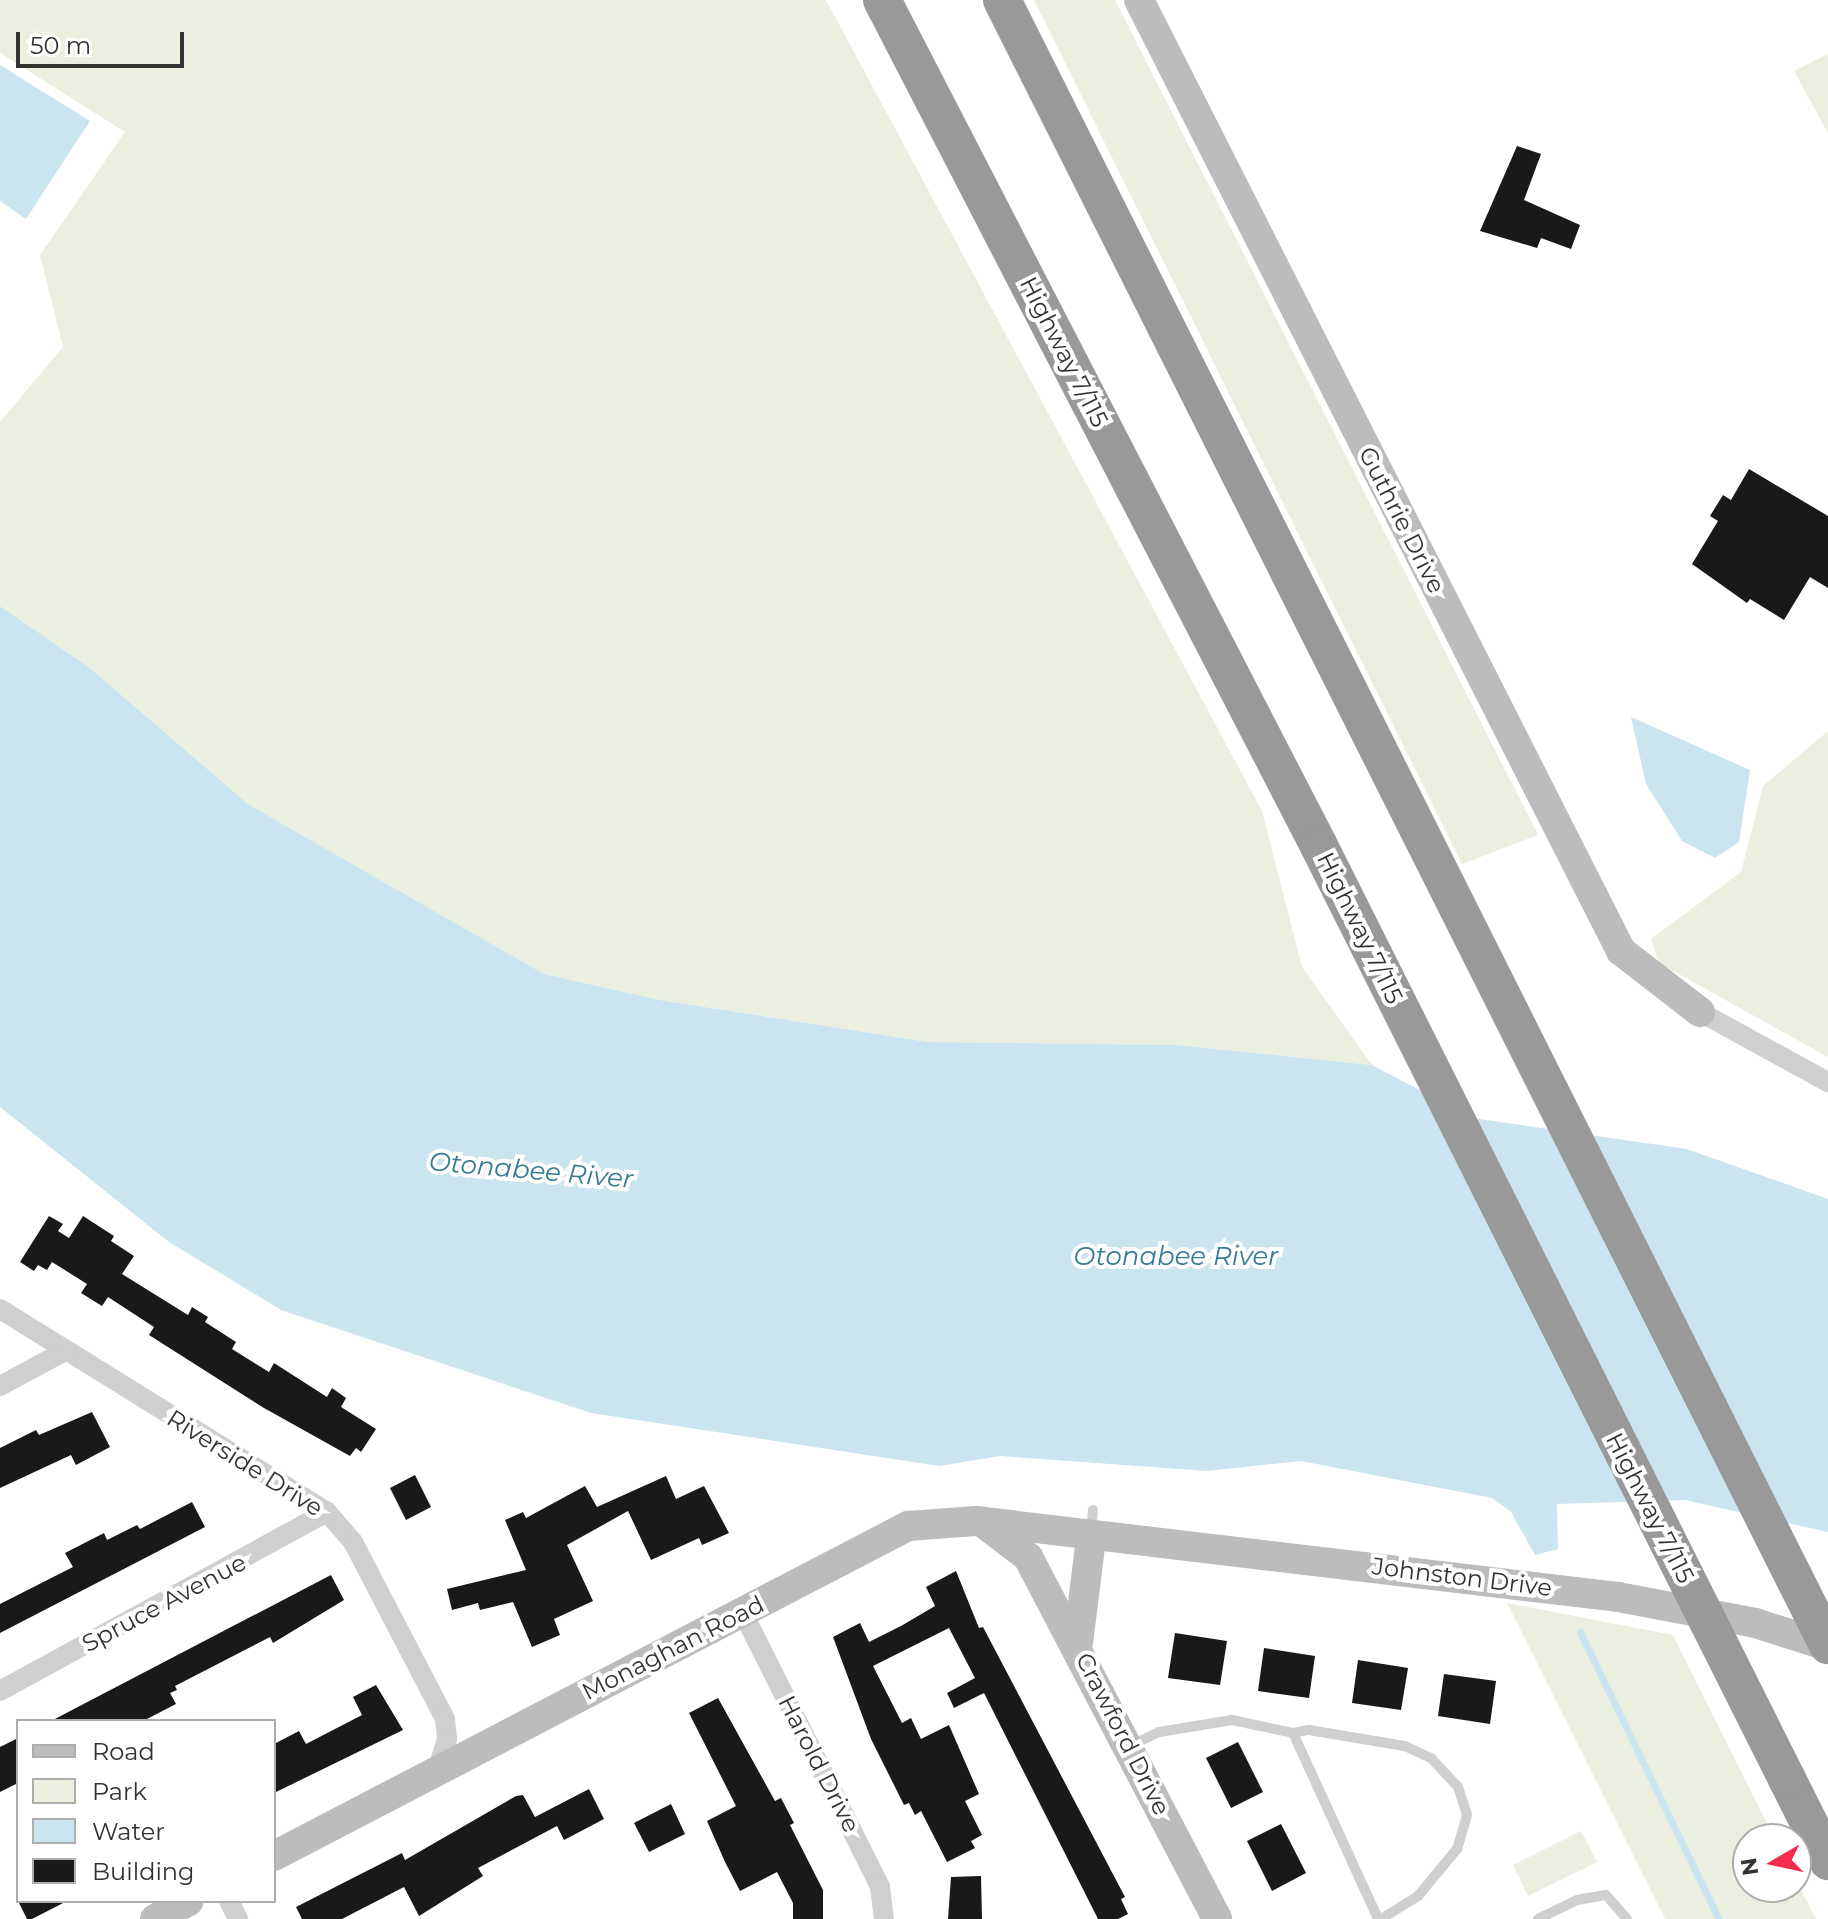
<!DOCTYPE html>
<html>
<head>
<meta charset="utf-8">
<style>
  body { margin:0 }
  #map { position:relative; width:1828px; height:1919px; overflow:hidden; background:#fff; font-family:Montserrat,sans-serif }
  div>[style] { position:absolute }
  [style*='--x'] { left:calc(var(--x)*1px); top:calc(var(--y)*1px); width:calc(var(--w)*1px); rotate:calc(var(--a)*1deg) }
  .green>* { inset:0; background:#eaefe0 }
  .water>* { inset:0; background:#cbe5f0 }
  .stream>* { height:7px; margin:-3.5px; padding:0 3.5px; transform-origin:3.5px; border-radius:3.5px; background:#cbe5f0 }
  .building>* { inset:0; background:#191919 }
  .lane>* { height:10px; margin:-5px; padding:0 5px; transform-origin:5px; border-radius:5px; background:#cfcfcf }
  .street>* { height:20px; margin:-10px; padding:0 10px; transform-origin:10px; border-radius:10px; background:#cfcfcf }
  .secondary>* { height:30px; margin:-15px; padding:0 15px; transform-origin:15px; border-radius:15px; background:#bcbcbc }
  .highway>* { height:38px; margin:-19px; padding:0 19px; transform-origin:19px; border-radius:19px; background:#999 }
  .highway-bridge>* { height:38px; margin:-19px; padding:0 19px; transform-origin:19px; border-radius:19px; background:#999 }
  span { translate:-50% -50%; white-space:nowrap; text-align:center; line-height:1.15; -webkit-text-stroke:8px #fff; paint-order:stroke }
  .street-label { font-size:24px; color:#323232 }
  .water-label { font-size:26px; color:#367a94; font-style:italic }
  .legend { position:absolute; left:16px; top:1719px; width:260px; height:184px; box-sizing:border-box; background:#fff; border:2px solid #adadad; margin:0; padding:10px 14px; list-style:none; font-size:24px; color:#323232 }
  .legend li { display:flex; align-items:center; gap:16px; height:40px }
  .legend b { width:40px; border:2px solid #adadad }
  .north { position:absolute; left:1732px; top:1823px; width:80px; height:80px; box-sizing:border-box; background:#fff; border:2px solid #adadad; border-radius:50%; rotate:261deg; font-size:22px; font-weight:700; line-height:32px; text-align:center; color:#323232 }
  .north::after { content:''; display:block; margin:auto; width:28px; height:36px; background:#f22b4f; clip-path:polygon(50% 0,100% 100%,50% 72%,0 100%) }
  .scale { position:absolute; left:16px; top:32px; width:168px; height:36px; box-sizing:border-box; border:4px solid #323232; border-top:0; padding-left:10px; font-size:24px; line-height:28px; white-space:nowrap; color:#323232; -webkit-text-stroke:6px #fff; paint-order:stroke }
</style>
</head>
<body>
<div id="map">
  <div class="green">
    <div style="clip-path:polygon(0 0,826px 0,1262px 811px,1302px 967px,1372px 1065px,1177px 1045px,928px 1042px,660px 1000px,544px 974px,248px 804px,90px 668px,0 606px,0 422px,63px 347px,40px 255px,125px 132px,0 53px)"></div>
    <div style="clip-path:polygon(1034px 0,1115px 0,1538px 835px,1462px 864px)"></div>
    <div style="clip-path:polygon(1828px 54px,1828px 133px,1794px 71px)"></div>
    <div style="clip-path:polygon(1828px 731px,1828px 1057px,1659px 963px,1651px 939px,1741px 872px,1763px 786px)"></div>
    <div style="clip-path:polygon(1507px 1603px,1673px 1635px,1775px 1839px,1748px 1839px,1748px 1887px,1796px 1887px,1796px 1880px,1816px 1919px,1665px 1919px)"></div>
    <div style="clip-path:polygon(1581px 1831px,1597px 1862px,1528px 1896px,1513px 1865px)"></div>
  </div>
  <div class="water">
    <div style="clip-path:polygon(0 65px,90px 121px,26px 219px,0 201px)"></div>
    <div style="clip-path:polygon(0 606px,90px 668px,248px 804px,544px 974px,660px 1000px,928px 1042px,1177px 1045px,1372px 1065px,1473px 1118px,1687px 1149px,1828px 1199px,1828px 1532px,1685px 1500px,1557px 1504px,1558px 1549px,1535px 1555px,1511px 1512px,1492px 1498px,1301px 1461px,1207px 1471px,1000px 1456px,939px 1466px,591px 1413px,281px 1310px,169px 1242px,0 1107px)"></div>
    <div style="clip-path:polygon(1631px 717px,1750px 770px,1739px 842px,1715px 858px,1682px 841px,1646px 784px)"></div>
  </div>
  <div class="stream">
    <div style="--x:1580;--y:1632;--w:319;--a:64.2"></div>
  </div>
  <div class="building">
    <div style="clip-path:polygon(1517px 146px,1541px 154px,1524px 200px,1580px 225px,1571px 249px,1541px 238px,1537px 248px,1480px 231px)"></div>
    <div style="clip-path:polygon(1749px 469px,1828px 516px,1828px 588px,1810px 577px,1784px 620px,1750px 599px,1747px 603px,1692px 564px,1718px 521px,1710px 516px,1723px 495px,1731px 500px)"></div>
    <div style="clip-path:polygon(49px 1216px,63px 1224px,58px 1231px,69px 1238px,83px 1216px,114px 1236px,111px 1241px,134px 1256px,122px 1274px,188px 1315px,192px 1307px,208px 1317px,205px 1322px,236px 1342px,232px 1349px,269px 1372px,274px 1363px,327px 1397px,332px 1388px,346px 1398px,341px 1407px,376px 1429px,361px 1452px,356px 1448px,350px 1456px,264px 1408px,149px 1335px,154px 1327px,108px 1297px,102px 1306px,81px 1293px,87px 1284px,52px 1262px,47px 1270px,38px 1265px,34px 1271px,20px 1262px)"></div>
    <div style="clip-path:polygon(92px 1412px,110px 1447px,76px 1465px,71px 1455px,0 1488px,0 1448px,36px 1430px,39px 1435px)"></div>
    <div style="clip-path:polygon(415px 1475px,431px 1507px,406px 1520px,390px 1488px)"></div>
    <div style="clip-path:polygon(666px 1476px,676px 1499px,704px 1486px,729px 1533px,702px 1545px,699px 1538px,651px 1560px,628px 1511px,567px 1545px,593px 1601px,554px 1619px,560px 1635px,532px 1647px,513px 1602px,480px 1610px,478px 1603px,452px 1610px,447px 1589px,526px 1570px,505px 1520px,523px 1512px,526px 1518px,585px 1486px,597px 1507px)"></div>
    <div style="clip-path:polygon(192px 1502px,205px 1527px,0 1633px,0 1604px,73px 1567px,65px 1553px,104px 1533px,107px 1540px,137px 1525px,140px 1529px)"></div>
    <div style="clip-path:polygon(956px 1571px,979px 1628px,983px 1627px,1125px 1897px,1121px 1899px,1128px 1914px,1118px 1919px,1098px 1919px,984px 1693px,954px 1708px,947px 1693px,975px 1678px,949px 1628px,873px 1666px,902px 1723px,911px 1718px,921px 1739px,949px 1725px,979px 1794px,965px 1801px,982px 1835px,971px 1841px,975px 1848px,947px 1862px,921px 1811px,915px 1815px,909px 1803px,904px 1805px,871px 1739px,833px 1637px,860px 1623px,869px 1642px,901px 1626px,935px 1606px,926px 1587px)"></div>
    <div style="clip-path:polygon(331px 1575px,344px 1600px,273px 1643px,270px 1637px,175px 1686px,177px 1690px,170px 1693px,176px 1704px,143px 1721px,51px 1721px)"></div>
    <div style="clip-path:polygon(1175px 1633px,1227px 1641px,1220px 1685px,1168px 1678px)"></div>
    <div style="clip-path:polygon(1264px 1648px,1315px 1656px,1309px 1698px,1258px 1691px)"></div>
    <div style="clip-path:polygon(1358px 1660px,1408px 1668px,1401px 1710px,1352px 1703px)"></div>
    <div style="clip-path:polygon(1444px 1674px,1496px 1681px,1490px 1724px,1438px 1716px)"></div>
    <div style="clip-path:polygon(376px 1685px,403px 1730px,274px 1793px,274px 1744px,299px 1731px,306px 1744px,362px 1715px,353px 1697px)"></div>
    <div style="clip-path:polygon(718px 1698px,775px 1801px,781px 1798px,794px 1823px,790px 1825px,823px 1890px,823px 1919px,793px 1919px,793px 1903px,777px 1872px,740px 1891px,725px 1862px,707px 1821px,736px 1806px,689px 1713px)"></div>
    <div style="clip-path:polygon(18px 1738px,18px 1783px,0 1792px,0 1747px)"></div>
    <div style="clip-path:polygon(1238px 1742px,1263px 1792px,1231px 1808px,1206px 1758px)"></div>
    <div style="clip-path:polygon(589px 1789px,604px 1819px,564px 1840px,557px 1826px,478px 1868px,483px 1876px,419px 1916px,404px 1887px,342px 1919px,302px 1919px,296px 1907px,402px 1853px,405px 1860px,516px 1796px,523px 1795px,535px 1817px)"></div>
    <div style="clip-path:polygon(671px 1804px,685px 1834px,649px 1852px,634px 1823px)"></div>
    <div style="clip-path:polygon(1281px 1824px,1306px 1873px,1272px 1891px,1247px 1841px)"></div>
    <div style="clip-path:polygon(981px 1876px,982px 1919px,948px 1919px,951px 1877px)"></div>
    <div style="clip-path:polygon(18px 1901px,67px 1901px,32px 1919px,27px 1919px)"></div>
  </div>
  <div class="lane">
    <div style="--x:1091;--y:1532;--w:22;--a:-85"></div>
    <div style="--x:1293;--y:1733;--w:16;--a:-11"></div>
    <div style="--x:1309;--y:1730;--w:97;--a:9.5"></div>
    <div style="--x:1405;--y:1746;--w:29;--a:25"></div>
    <div style="--x:1431;--y:1758;--w:40;--a:47"></div>
    <div style="--x:1458;--y:1787;--w:29;--a:72"></div>
    <div style="--x:1467;--y:1815;--w:35;--a:106"></div>
    <div style="--x:1457;--y:1849;--w:61;--a:129.7"></div>
    <div style="--x:1418;--y:1896;--w:44;--a:148.1"></div>
    <div style="--x:1130;--y:1746;--w:32;--a:-26"></div>
    <div style="--x:1159;--y:1732;--w:74;--a:-9.3"></div>
    <div style="--x:1232;--y:1720;--w:62;--a:12"></div>
    <div style="--x:1293;--y:1733;--w:205;--a:65.4"></div>
    <div style="--x:1538;--y:1919;--w:43;--a:-26"></div>
    <div style="--x:1577;--y:1900;--w:29;--a:-10"></div>
    <div style="--x:1606;--y:1895;--w:32;--a:49"></div>
  </div>
  <div class="street">
    <div style="--x:1700;--y:1012;--w:146;--a:28.7"></div>
    <div style="--x:0;--y:1309;--w:385;--a:31.8"></div>
    <div style="--x:327;--y:1512;--w:40;--a:49"></div>
    <div style="--x:353;--y:1542;--w:199;--a:62.5"></div>
    <div style="--x:445;--y:1719;--w:20;--a:84"></div>
    <div style="--x:447;--y:1739;--w:31;--a:107"></div>
    <div style="--x:0;--y:1386;--w:74;--a:-28.3"></div>
    <div style="--x:743;--y:1613;--w:306;--a:63.4"></div>
    <div style="--x:880;--y:1887;--w:32;--a:83"></div>
    <div style="--x:0;--y:1691;--w:373;--a:-28.7"></div>
    <div style="--x:229;--y:1901;--w:20;--a:63"></div>
  </div>
  <div class="secondary">
    <div style="--x:1139;--y:0;--w:1066;--a:63.12"></div>
    <div style="--x:1621;--y:951;--w:100;--a:37.7"></div>
    <div style="--x:986;--y:1525;--w:53;--a:37.3"></div>
    <div style="--x:1028;--y:1557;--w:408;--a:62.4"></div>
    <div style="--x:1078;--y:1643;--w:106;--a:-82.9"></div>
    <div style="--x:274;--y:1856;--w:715;--a:-27.5"></div>
    <div style="--x:908;--y:1526;--w:68;--a:-4.2"></div>
    <div style="--x:976;--y:1521;--w:646;--a:6.75"></div>
    <div style="--x:1618;--y:1597;--w:139;--a:10.7"></div>
    <div style="--x:1755;--y:1623;--w:77;--a:17.5"></div>
    <div style="--x:155;--y:1919;--w:38;--a:-28"></div>
  </div>
  <div class="highway">
    <div style="--x:882;--y:0;--w:952;--a:62.68"></div>
    <div style="--x:1002;--y:0;--w:1841;--a:63.34"></div>
    <div style="--x:1787;--y:1779;--w:92;--a:63.4"></div>
  </div>
  <div class="highway-bridge">
    <div style="--x:1319;--y:846;--w:1044;--a:63.36"></div>
  </div>
  <div class="street-label">
    <span style="left:1064px;top:352px;rotate:63deg">Highway 7/115</span>
    <span style="left:1402px;top:520px;rotate:63deg">Guthrie Drive</span>
    <span style="left:1360px;top:928px;rotate:64deg">Highway 7/115</span>
    <span style="left:245px;top:1463px;rotate:32deg">Riverside Drive</span>
    <span style="left:1650px;top:1508px;rotate:63deg">Highway 7/115</span>
    <span style="left:1462px;top:1577px;rotate:7deg">Johnston Drive</span>
    <span style="left:164px;top:1603px;rotate:-28deg">Spruce Avenue</span>
    <span style="left:673px;top:1648px;rotate:-27deg">Monaghan Road</span>
    <span style="left:1123px;top:1734px;rotate:63deg">Crawford Drive</span>
    <span style="left:819px;top:1764px;rotate:63deg">Harold Drive</span>
  </div>
  <div class="water-label">
    <span style="left:531px;top:1171px;rotate:5deg">Otonabee River</span>
    <span style="left:1176px;top:1257px">Otonabee River</span>
  </div>
  <ul class="legend">
  <li><b style="height:10px;background:#bcbcbc"></b>Road</li>
  <li><b style="height:22px;background:#eaefe0"></b>Park</li>
  <li><b style="height:22px;background:#cbe5f0"></b>Water</li>
  <li><b style="height:22px;background:#191919"></b>Building</li>
  </ul>
  <div class="north">N</div>
  <div class="scale">50 m</div>
</div>
</body>
</html>
